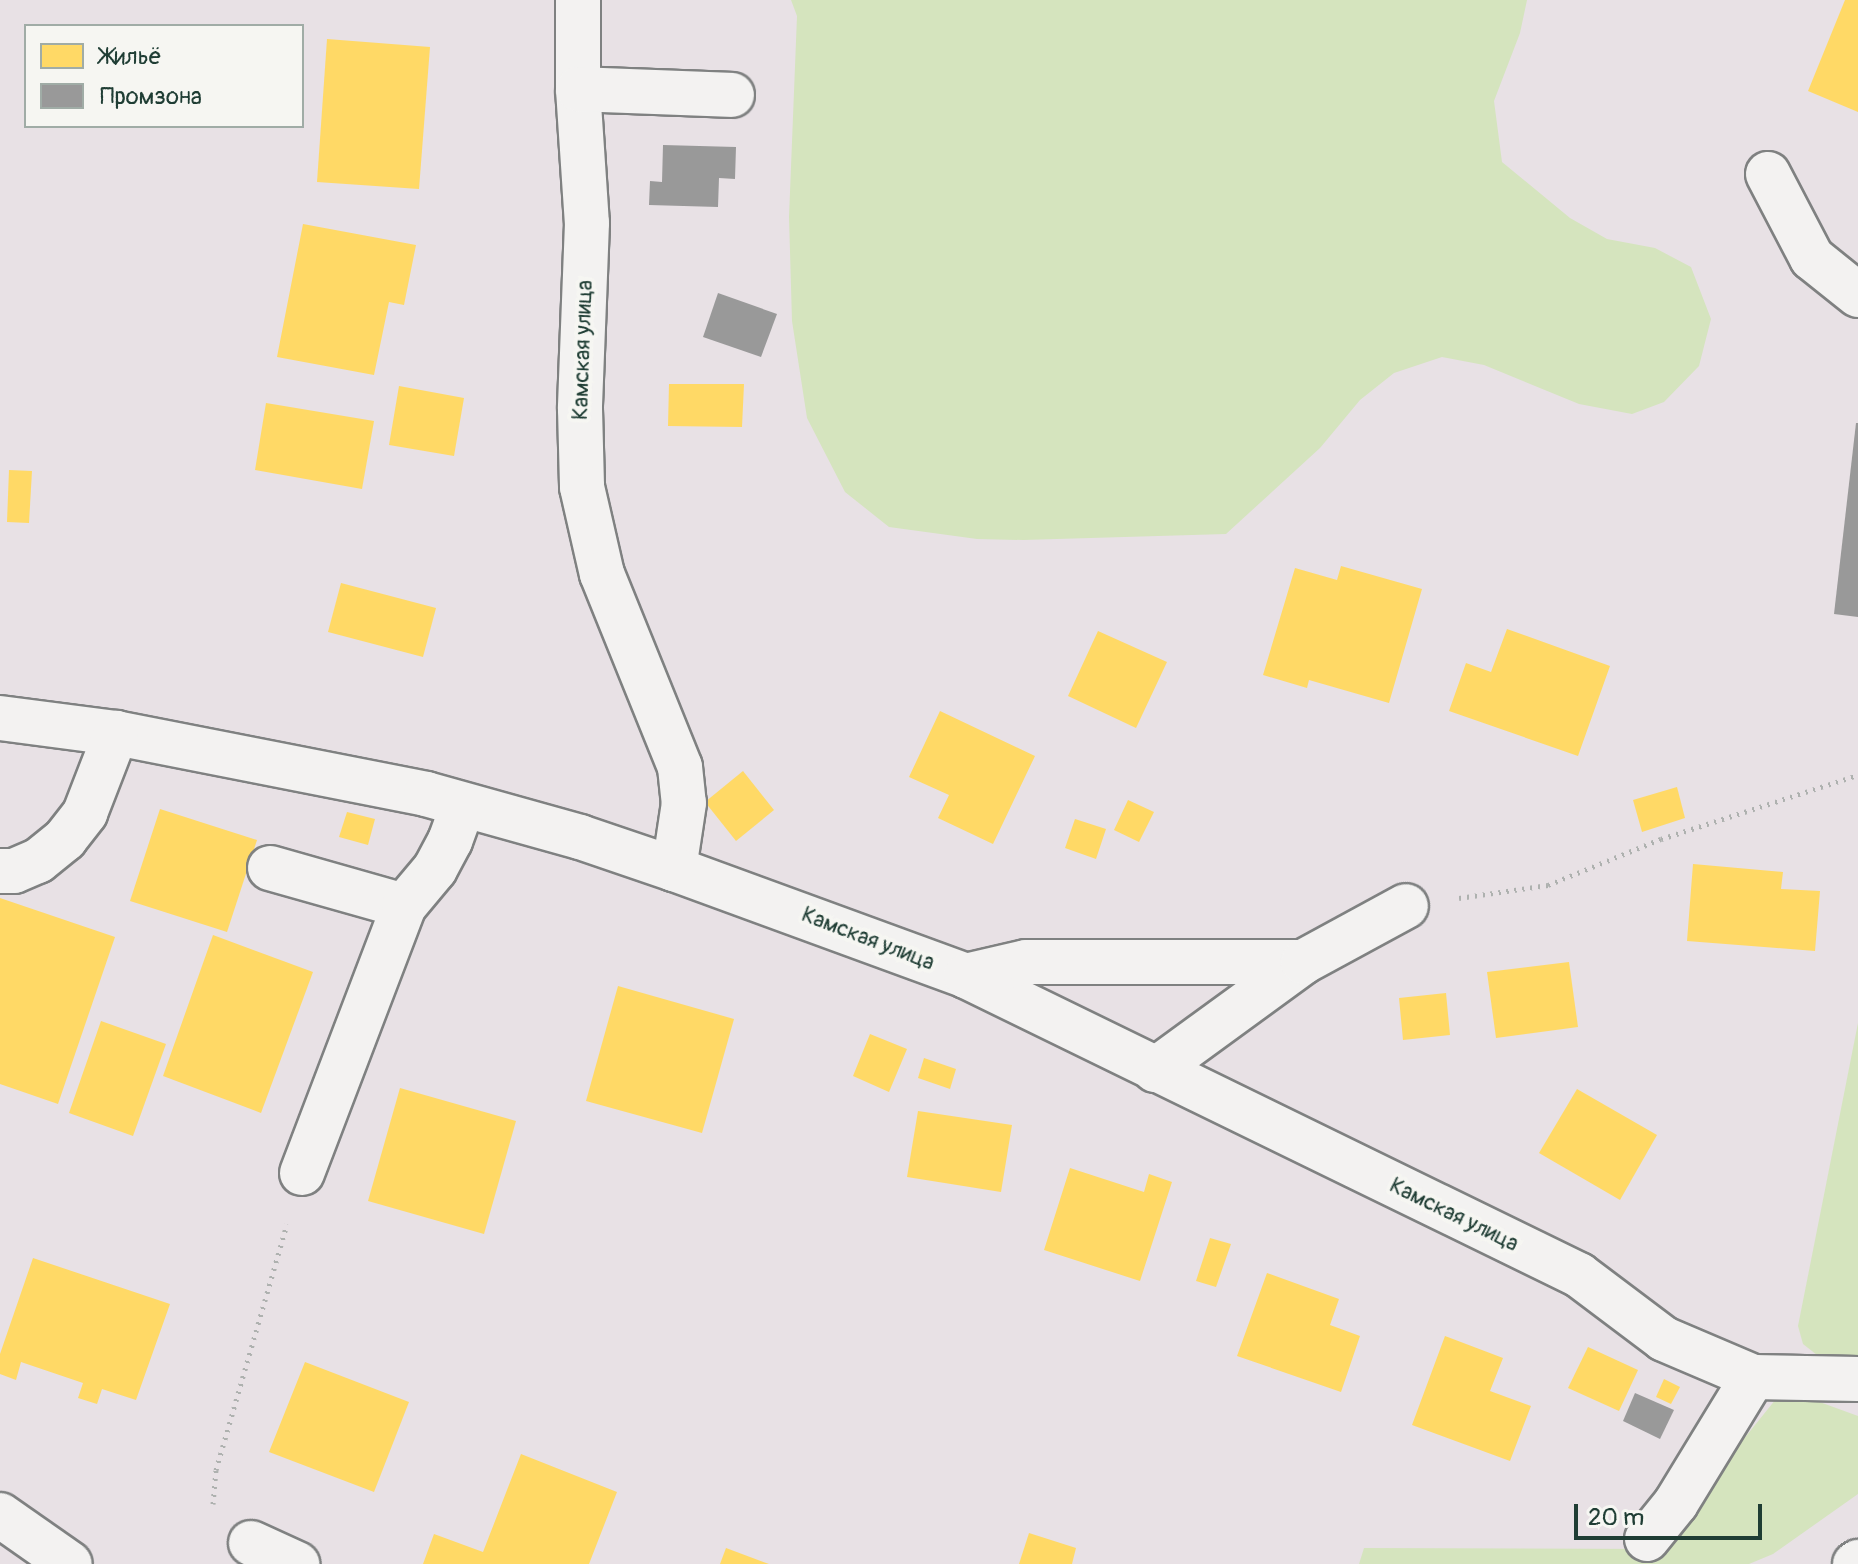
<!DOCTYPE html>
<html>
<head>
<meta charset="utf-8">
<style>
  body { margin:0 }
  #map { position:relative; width:1858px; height:1564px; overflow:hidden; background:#e8e1e5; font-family:Pangolin,sans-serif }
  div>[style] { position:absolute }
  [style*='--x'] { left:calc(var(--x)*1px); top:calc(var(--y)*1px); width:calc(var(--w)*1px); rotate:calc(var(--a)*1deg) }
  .green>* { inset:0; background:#d5e4be }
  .homes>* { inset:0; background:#ffd966 }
  .industry>* { inset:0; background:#999 }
  .path>* { height:5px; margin-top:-2.5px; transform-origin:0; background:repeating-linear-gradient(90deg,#aeb1af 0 2px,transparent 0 8px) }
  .roads { filter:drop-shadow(2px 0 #7f8181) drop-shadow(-2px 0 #7f8181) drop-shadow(0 2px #7f8181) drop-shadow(0 -2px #7f8181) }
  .minor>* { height:44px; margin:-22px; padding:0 22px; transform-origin:22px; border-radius:22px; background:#f3f2f1 }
  .major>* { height:44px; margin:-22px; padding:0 22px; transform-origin:22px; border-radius:22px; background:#f3f2f1 }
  span { translate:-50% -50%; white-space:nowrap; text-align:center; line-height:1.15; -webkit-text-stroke:8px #f6f6f2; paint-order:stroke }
  .street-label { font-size:22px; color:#1f3d34 }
  .legend { position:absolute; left:24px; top:24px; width:280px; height:104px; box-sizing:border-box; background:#f6f6f2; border:2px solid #a0aca6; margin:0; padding:10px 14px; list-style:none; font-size:24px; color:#1f3d34 }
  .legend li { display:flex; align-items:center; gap:16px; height:40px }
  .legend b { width:40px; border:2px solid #a0aca6 }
  .scale { position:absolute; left:1574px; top:1504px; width:188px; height:36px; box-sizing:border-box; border:4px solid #1f3d34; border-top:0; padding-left:10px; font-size:24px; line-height:28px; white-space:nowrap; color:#1f3d34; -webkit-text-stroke:6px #f6f6f2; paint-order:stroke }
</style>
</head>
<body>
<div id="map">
  <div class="green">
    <div style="clip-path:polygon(791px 0,1527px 0,1520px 33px,1494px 101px,1502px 162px,1570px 218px,1607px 239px,1655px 248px,1691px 267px,1711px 319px,1699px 366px,1664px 402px,1632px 414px,1579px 404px,1484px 365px,1442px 357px,1394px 373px,1360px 400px,1320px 448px,1226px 534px,1023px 540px,977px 539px,889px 527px,845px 492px,807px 418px,792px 321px,789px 217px,797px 16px)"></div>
    <div style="clip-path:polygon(1858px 1023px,1858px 1361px,1817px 1355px,1803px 1344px,1798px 1326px)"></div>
    <div style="clip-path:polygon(1784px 1389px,1858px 1416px,1858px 1494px,1773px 1554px,1749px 1564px,1359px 1564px,1364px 1548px,1655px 1549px)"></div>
  </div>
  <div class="homes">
    <div style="clip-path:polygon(1845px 0,1858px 0,1858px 112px,1808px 91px)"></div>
    <div style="clip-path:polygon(327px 39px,430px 47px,419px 189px,317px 182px)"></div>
    <div style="clip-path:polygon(303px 224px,416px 245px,404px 305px,389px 302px,374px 375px,277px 357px)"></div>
    <div style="clip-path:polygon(669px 384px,744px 384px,742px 427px,668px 426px)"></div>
    <div style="clip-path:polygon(399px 386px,464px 398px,454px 456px,389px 445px)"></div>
    <div style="clip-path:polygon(266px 403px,374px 421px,362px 489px,255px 470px)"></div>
    <div style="clip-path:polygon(9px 470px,32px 471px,29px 523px,7px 522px)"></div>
    <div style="clip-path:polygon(1341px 566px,1422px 589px,1389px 703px,1309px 680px,1307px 688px,1263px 675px,1295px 568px,1337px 580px)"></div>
    <div style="clip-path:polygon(341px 583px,436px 608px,423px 657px,328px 632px)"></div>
    <div style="clip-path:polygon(1507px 629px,1610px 666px,1578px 756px,1449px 711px,1466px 663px,1491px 672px)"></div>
    <div style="clip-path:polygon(1098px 631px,1167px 662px,1136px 728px,1068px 696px)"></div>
    <div style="clip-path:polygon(940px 711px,1035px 756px,993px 844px,938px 818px,949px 795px,909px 777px)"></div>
    <div style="clip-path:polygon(743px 771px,774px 810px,736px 841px,705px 802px)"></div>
    <div style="clip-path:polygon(1677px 787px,1685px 818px,1642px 832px,1633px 800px)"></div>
    <div style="clip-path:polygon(1128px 800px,1154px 812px,1139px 842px,1114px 830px)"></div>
    <div style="clip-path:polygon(160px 809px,257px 840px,227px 932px,130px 901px)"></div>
    <div style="clip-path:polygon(347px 812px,375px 819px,368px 845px,339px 837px)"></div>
    <div style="clip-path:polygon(1075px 819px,1106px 829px,1096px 859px,1065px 848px)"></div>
    <div style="clip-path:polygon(1693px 864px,1783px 872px,1781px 889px,1820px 891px,1815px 951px,1687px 941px)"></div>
    <div style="clip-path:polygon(0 898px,115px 937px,58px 1104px,0 1084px)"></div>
    <div style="clip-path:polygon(213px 935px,313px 972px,261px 1113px,163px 1076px)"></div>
    <div style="clip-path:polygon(1569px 962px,1578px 1027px,1496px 1038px,1487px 972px)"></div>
    <div style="clip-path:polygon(618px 986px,734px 1019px,702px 1133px,586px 1101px)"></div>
    <div style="clip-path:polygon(1446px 993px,1450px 1035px,1403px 1040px,1399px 998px)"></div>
    <div style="clip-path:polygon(101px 1021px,166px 1044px,133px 1136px,69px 1113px)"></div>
    <div style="clip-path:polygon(870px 1034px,907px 1049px,889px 1092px,853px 1076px)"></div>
    <div style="clip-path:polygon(924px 1058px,956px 1069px,950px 1089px,918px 1078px)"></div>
    <div style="clip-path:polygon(400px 1088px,516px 1121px,484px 1234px,368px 1201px)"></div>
    <div style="clip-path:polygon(1577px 1089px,1657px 1135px,1620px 1200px,1539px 1153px)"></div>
    <div style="clip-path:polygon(918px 1111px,1012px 1125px,1001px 1192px,907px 1177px)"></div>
    <div style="clip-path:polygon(1070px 1168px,1144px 1192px,1149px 1174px,1172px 1182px,1140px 1281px,1044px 1250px)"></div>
    <div style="clip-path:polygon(1210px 1238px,1231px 1244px,1216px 1287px,1196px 1281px)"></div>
    <div style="clip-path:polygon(33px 1258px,170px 1304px,136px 1400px,102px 1389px,97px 1404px,78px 1398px,83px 1383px,21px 1362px,16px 1380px,0 1374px,0 1354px)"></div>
    <div style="clip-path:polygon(1267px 1273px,1339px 1299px,1330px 1325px,1360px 1336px,1341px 1392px,1237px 1356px)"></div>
    <div style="clip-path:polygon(1445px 1336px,1503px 1358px,1490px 1391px,1531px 1406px,1510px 1461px,1412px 1425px)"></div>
    <div style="clip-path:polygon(1588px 1347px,1638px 1370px,1619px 1411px,1568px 1388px)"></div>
    <div style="clip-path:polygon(305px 1362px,409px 1402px,374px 1492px,269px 1452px)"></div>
    <div style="clip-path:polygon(1664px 1379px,1680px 1387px,1671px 1404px,1656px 1397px)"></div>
    <div style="clip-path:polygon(521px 1454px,617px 1492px,589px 1564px,423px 1564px,434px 1534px,483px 1552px)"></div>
    <div style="clip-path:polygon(1029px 1533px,1076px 1548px,1072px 1564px,1019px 1564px)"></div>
    <div style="clip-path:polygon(726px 1548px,769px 1564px,720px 1564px)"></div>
  </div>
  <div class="industry">
    <div style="clip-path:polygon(663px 145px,736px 147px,735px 179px,719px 178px,718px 207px,649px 205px,650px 181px,662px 182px)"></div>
    <div style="clip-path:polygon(718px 293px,777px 314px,761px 357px,703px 337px)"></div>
    <div style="clip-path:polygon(1856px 423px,1858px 423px,1858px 617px,1834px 614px)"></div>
    <div style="clip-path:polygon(1635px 1393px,1674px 1410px,1660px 1439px,1623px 1421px)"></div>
  </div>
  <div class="path">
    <div style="--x:1459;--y:898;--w:90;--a:-8.3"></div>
    <div style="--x:1548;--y:885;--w:122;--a:-22.2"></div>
    <div style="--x:1661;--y:839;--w:207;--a:-18"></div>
    <div style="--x:213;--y:1504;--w:34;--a:-85"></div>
    <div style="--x:216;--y:1470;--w:256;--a:-73.9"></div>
  </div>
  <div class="roads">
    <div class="minor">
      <div style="--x:578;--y:0;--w:89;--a:90"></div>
      <div style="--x:578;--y:89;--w:134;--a:86.2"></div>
      <div style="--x:587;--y:223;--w:186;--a:92.2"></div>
      <div style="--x:580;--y:409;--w:78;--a:88.5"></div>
      <div style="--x:582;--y:487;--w:89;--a:77.1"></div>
      <div style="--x:602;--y:574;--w:208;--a:68"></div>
      <div style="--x:680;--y:767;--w:36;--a:84"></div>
      <div style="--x:684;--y:803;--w:67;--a:98.6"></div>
      <div style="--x:674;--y:869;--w:311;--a:20.1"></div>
      <div style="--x:966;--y:976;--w:682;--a:26"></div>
      <div style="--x:1579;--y:1275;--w:106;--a:37"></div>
      <div style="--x:1664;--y:1339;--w:97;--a:23.1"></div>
      <div style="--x:1753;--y:1377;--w:105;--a:1.1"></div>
      <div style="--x:578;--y:89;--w:154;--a:2.2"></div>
      <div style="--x:1768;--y:174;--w:95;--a:62.4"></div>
      <div style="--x:1812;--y:258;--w:59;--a:38.8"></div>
      <div style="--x:0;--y:718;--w:117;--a:7.4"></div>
      <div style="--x:116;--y:733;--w:316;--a:11.1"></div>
      <div style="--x:426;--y:794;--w:160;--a:15.6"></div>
      <div style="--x:580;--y:837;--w:99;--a:18.8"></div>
      <div style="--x:270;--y:868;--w:139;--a:15.8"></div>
      <div style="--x:0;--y:871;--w:14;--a:0"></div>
      <div style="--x:14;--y:871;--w:26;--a:-23"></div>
      <div style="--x:38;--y:861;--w:35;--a:-39"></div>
      <div style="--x:65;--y:839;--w:33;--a:-52"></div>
      <div style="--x:85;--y:813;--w:86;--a:-68.8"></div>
      <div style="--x:966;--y:976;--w:62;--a:-13.1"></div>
      <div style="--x:1026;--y:962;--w:277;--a:0"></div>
      <div style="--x:1155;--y:1070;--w:183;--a:-36.1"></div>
      <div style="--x:1303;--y:962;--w:117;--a:-28.5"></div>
      <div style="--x:302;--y:1173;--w:286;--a:-69.1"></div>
      <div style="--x:404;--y:906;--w:48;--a:-50"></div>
      <div style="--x:435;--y:869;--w:32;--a:-62"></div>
      <div style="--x:450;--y:841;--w:38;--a:-70"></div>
      <div style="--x:0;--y:1515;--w:85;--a:35"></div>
      <div style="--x:1647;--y:1539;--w:46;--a:-51.1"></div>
      <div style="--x:1676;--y:1503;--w:148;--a:-58.6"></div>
      <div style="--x:251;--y:1543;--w:51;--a:24.5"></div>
    </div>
    <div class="major">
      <div style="--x:1855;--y:1564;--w:4;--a:-34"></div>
    </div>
  </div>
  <div class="street-label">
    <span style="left:583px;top:350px;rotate:-88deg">Камская улица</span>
    <span style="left:868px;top:939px;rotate:21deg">Камская улица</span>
    <span style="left:1454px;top:1215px;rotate:26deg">Камская улица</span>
  </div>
  <ul class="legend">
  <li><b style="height:22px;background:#ffd966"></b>Жильё</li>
  <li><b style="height:22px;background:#999"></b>Промзона</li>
  </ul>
  <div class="scale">20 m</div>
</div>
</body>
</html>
